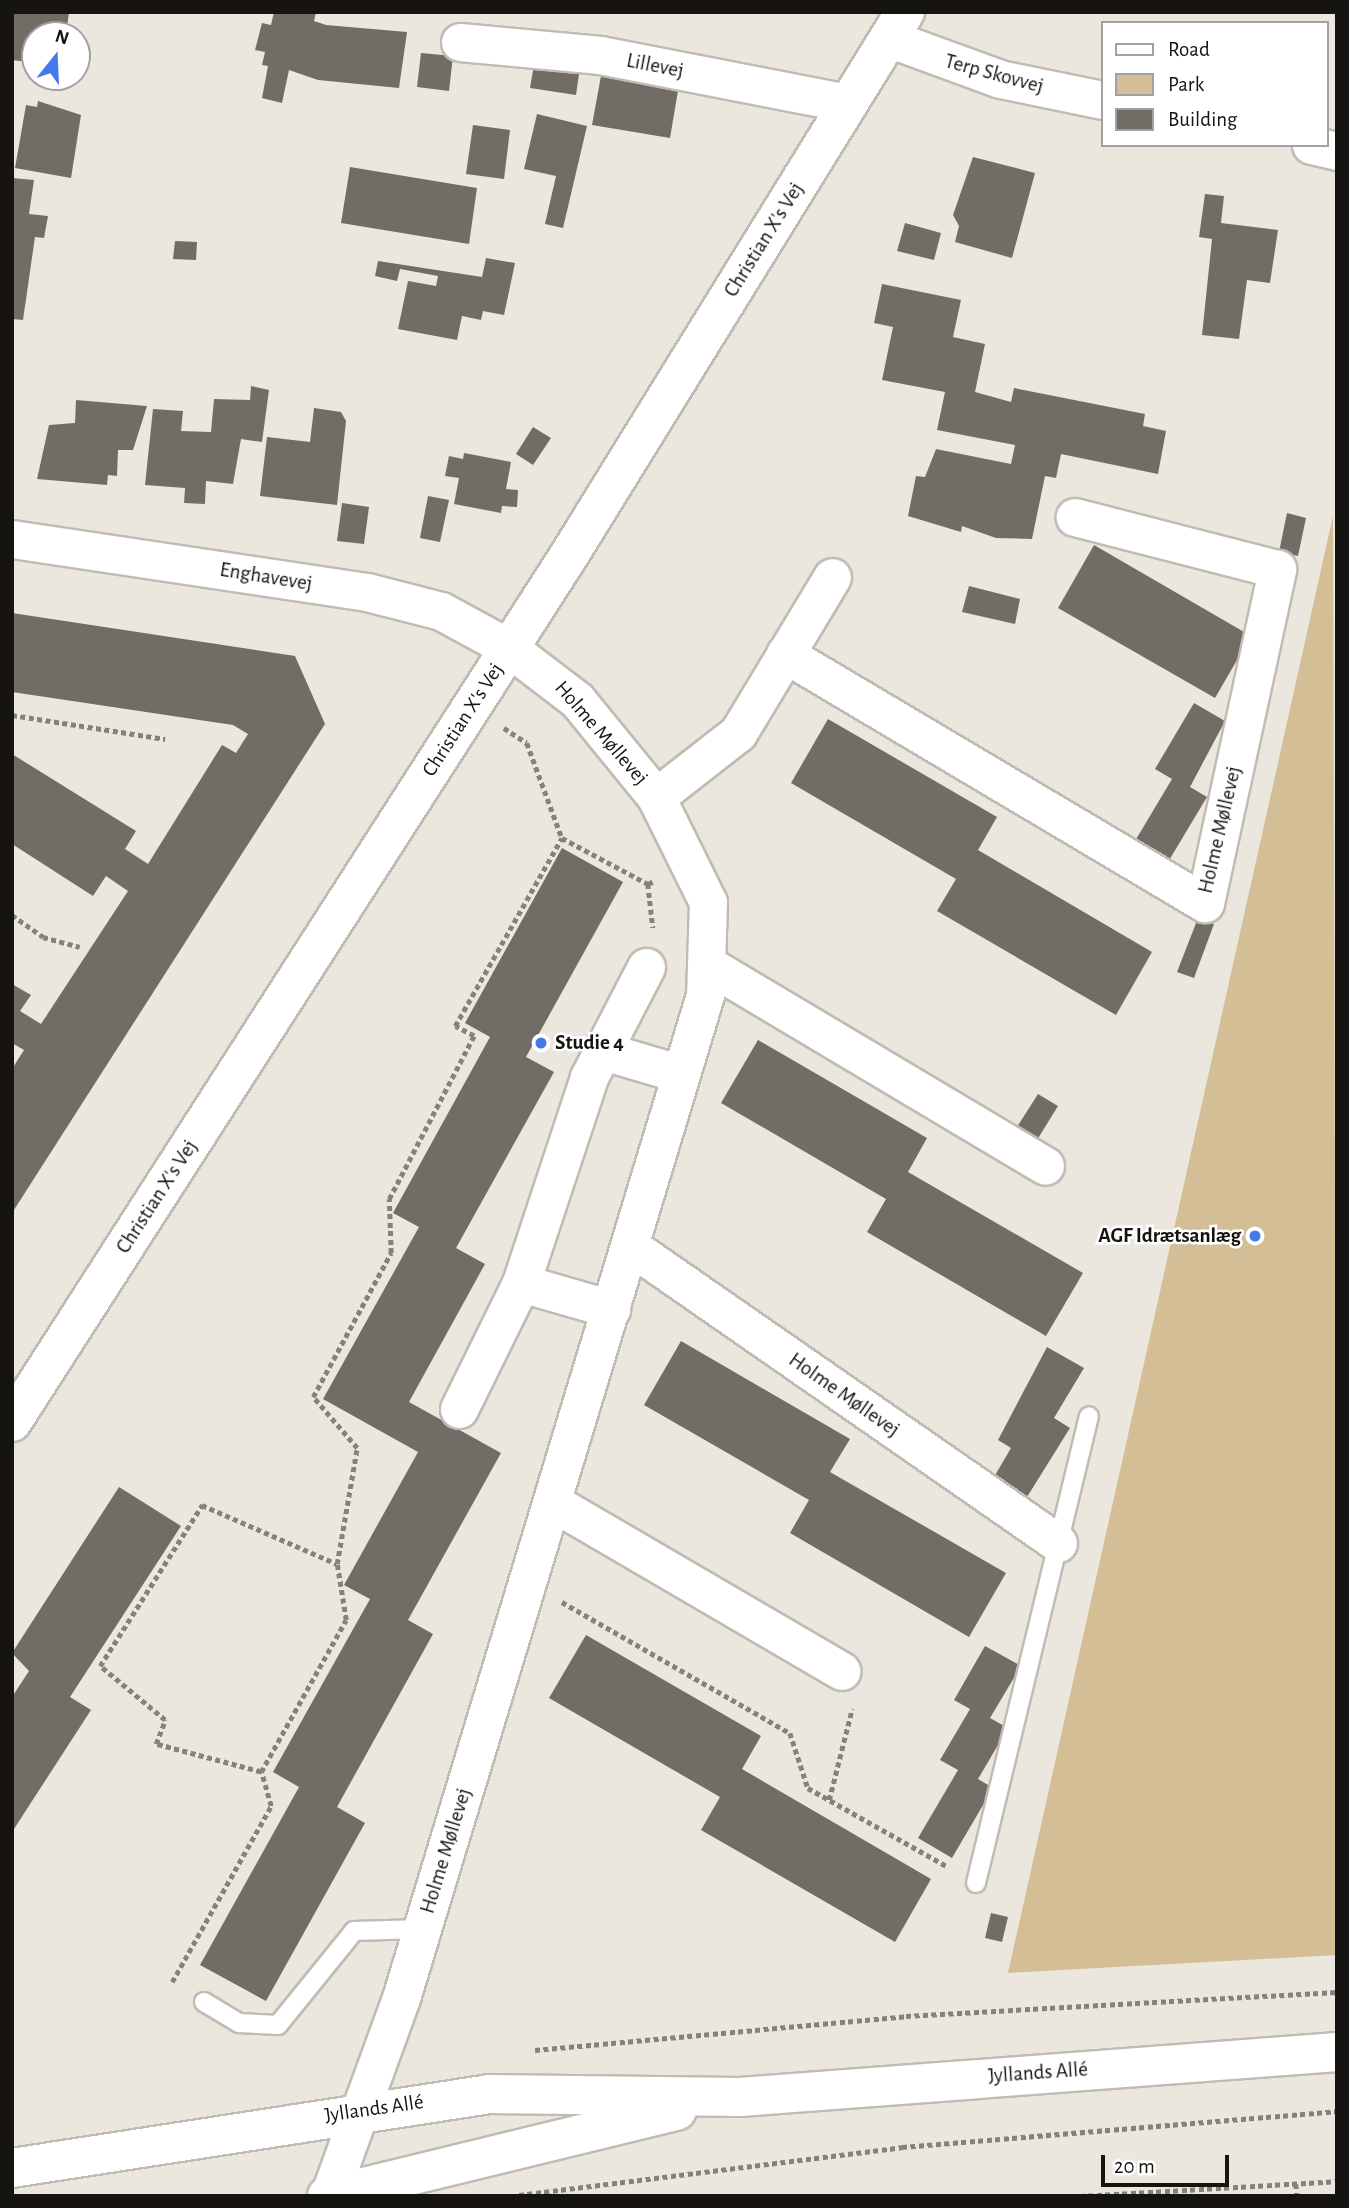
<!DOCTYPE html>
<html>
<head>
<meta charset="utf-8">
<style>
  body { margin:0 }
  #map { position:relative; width:1349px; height:2208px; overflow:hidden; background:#ebe7de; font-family:"Alegreya Sans",sans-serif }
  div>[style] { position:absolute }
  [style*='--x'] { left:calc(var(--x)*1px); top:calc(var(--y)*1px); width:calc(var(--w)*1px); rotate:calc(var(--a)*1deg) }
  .green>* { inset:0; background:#d3be95 }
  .building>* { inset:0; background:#716d66 }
  .path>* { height:4.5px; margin-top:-2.25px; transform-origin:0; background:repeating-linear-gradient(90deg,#85827c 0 5px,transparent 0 8.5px) }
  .roads { filter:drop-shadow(2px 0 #c0bbb3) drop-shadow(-2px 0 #c0bbb3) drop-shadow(0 2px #c0bbb3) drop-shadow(0 -2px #c0bbb3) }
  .lane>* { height:18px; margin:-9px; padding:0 9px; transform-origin:9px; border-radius:9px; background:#fff }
  .street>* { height:37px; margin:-18.5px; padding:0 18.5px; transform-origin:18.5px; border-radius:18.5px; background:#fff }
  .secondary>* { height:38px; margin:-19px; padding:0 19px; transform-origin:19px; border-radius:19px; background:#fff }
  .dots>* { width:19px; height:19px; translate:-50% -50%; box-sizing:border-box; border:4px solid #fff; border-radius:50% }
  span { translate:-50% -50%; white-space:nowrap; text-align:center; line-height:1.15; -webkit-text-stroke:5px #fff; paint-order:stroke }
  .street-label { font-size:21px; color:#161411 }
  .poi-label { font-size:21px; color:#161411; font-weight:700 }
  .left { translate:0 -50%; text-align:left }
  .right { translate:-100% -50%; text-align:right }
  .frame { position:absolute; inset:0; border:14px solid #161411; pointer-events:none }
  .legend { position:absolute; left:1101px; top:21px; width:228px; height:126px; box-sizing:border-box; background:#fff; border:2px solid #a2a1a0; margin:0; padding:9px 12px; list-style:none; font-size:21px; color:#161411 }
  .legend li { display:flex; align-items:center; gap:14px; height:35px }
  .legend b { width:35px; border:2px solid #a2a1a0 }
  .north { position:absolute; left:21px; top:21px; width:70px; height:70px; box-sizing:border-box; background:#fff; border:2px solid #a2a1a0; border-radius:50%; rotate:18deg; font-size:19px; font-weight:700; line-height:28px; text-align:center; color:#161411 }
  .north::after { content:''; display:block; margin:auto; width:24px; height:32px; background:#4479ea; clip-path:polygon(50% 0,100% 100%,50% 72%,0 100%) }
  .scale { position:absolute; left:1101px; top:2155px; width:128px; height:32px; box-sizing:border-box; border:4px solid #161411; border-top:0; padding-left:9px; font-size:21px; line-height:24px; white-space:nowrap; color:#161411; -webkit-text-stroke:5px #fff; paint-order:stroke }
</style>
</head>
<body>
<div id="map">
  <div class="green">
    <div style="clip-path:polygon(1333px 516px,1337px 1955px,1008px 1973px)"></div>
  </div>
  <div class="building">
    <div style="clip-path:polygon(12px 12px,69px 12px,66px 35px,35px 35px,35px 63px,12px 60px)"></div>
    <div style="clip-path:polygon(274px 12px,316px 12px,314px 21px,326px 25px,407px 32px,399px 88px,318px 80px,289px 70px,282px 103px,262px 98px,268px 66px,262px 65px,265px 52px,255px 50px,262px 23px,271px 25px)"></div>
    <div style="clip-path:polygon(421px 53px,453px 56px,449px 91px,417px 87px)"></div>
    <div style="clip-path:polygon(535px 59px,580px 67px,576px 95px,530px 88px)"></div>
    <div style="clip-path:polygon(601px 76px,679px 85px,670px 138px,592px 125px)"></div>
    <div style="clip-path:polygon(38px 101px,81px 115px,71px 178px,15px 168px,26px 105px,37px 107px)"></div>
    <div style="clip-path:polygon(537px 114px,587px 126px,563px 228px,545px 224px,556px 176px,524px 169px)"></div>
    <div style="clip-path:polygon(473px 125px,510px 130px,504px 179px,466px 174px)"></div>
    <div style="clip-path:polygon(973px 157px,1035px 173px,1012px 258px,955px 242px,959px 226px,953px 215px)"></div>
    <div style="clip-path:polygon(350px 167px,477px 188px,469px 244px,341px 223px)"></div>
    <div style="clip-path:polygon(12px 178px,34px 180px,29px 214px,48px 216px,44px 238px,35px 237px,23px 320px,12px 319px)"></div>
    <div style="clip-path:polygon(1205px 194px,1224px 196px,1221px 223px,1278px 230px,1270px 283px,1247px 280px,1239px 339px,1202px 335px,1212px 239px,1199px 237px)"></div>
    <div style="clip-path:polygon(905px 223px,941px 233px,934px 260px,897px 251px)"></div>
    <div style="clip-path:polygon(175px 241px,197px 242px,196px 260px,173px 259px)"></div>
    <div style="clip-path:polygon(486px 258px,515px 263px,504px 315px,483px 311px,481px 320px,462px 316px,457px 340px,398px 329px,408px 281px,436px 286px,438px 276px,400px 269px,397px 281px,375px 276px,378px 261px,482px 277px)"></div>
    <div style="clip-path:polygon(882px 284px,961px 300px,953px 337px,985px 344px,975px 392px,1011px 402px,1014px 388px,1145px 414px,1143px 426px,1166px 431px,1158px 474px,1061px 454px,1056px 478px,1045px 476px,1032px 539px,996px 538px,962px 526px,961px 532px,908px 516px,916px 476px,925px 477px,936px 449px,1011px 464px,1015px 445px,937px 430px,945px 392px,882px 380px,893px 327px,874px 323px)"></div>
    <div style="clip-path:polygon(251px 386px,269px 390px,262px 442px,241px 439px,233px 484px,206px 481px,205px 504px,184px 503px,185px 488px,145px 485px,153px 409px,183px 411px,181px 431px,211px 432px,214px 399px,250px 400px)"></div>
    <div style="clip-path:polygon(76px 400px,147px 406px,133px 450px,118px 450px,117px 476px,108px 475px,107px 485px,37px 479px,49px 425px,75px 423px)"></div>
    <div style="clip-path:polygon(314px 408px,341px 412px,346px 421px,337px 505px,260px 496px,267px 437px,310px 442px)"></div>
    <div style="clip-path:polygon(533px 427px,551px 438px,533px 465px,516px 454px)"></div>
    <div style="clip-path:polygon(464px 453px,511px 462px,506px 489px,518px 490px,517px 507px,502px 506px,501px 513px,454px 504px,459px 478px,445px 476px,449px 456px,463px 459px)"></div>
    <div style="clip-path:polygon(428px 496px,449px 500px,440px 542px,420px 538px)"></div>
    <div style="clip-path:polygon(342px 503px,369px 507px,364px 544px,337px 541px)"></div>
    <div style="clip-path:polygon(1287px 513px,1306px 518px,1298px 556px,1279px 552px)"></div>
    <div style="clip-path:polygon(1094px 545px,1251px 636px,1215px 698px,1058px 608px)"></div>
    <div style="clip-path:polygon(969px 586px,1020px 599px,1015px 624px,962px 612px)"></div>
    <div style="clip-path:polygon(12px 613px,295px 656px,325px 724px,12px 1213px,12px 1069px,24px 1050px,12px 1043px,12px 984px,31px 995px,20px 1011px,41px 1024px,128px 891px,106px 876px,93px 896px,12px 844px,12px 754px,136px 831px,125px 849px,148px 864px,222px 745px,236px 753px,248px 734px,233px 725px,12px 692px)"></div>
    <div style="clip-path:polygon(1194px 703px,1225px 721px,1190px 787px,1207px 797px,1165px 867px,1132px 846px,1172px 779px,1155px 769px)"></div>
    <div style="clip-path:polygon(828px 719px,997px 817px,978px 850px,1152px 952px,1116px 1015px,937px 911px,956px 879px,791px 783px)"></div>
    <div style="clip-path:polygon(562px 848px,623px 882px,526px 1057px,554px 1072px,456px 1248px,485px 1264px,409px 1402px,501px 1453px,408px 1620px,433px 1634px,337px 1807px,365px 1823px,266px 2001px,200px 1965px,299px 1787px,273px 1772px,370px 1599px,344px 1585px,418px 1452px,323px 1399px,419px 1227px,393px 1213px,490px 1037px,465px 1023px)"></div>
    <div style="clip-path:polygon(1198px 918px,1214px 924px,1194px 978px,1177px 972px)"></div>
    <div style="clip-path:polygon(758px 1040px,927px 1138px,908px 1172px,1083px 1273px,1046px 1336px,867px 1232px,886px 1199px,721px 1103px)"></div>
    <div style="clip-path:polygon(1038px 1094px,1058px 1106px,1037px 1140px,1017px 1127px)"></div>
    <div style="clip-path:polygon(681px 1341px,850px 1439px,830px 1472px,1006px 1573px,969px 1637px,790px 1533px,809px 1500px,644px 1405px)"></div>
    <div style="clip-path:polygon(1047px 1347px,1084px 1368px,1054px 1418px,1070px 1428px,1027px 1497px,994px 1477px,1011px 1448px,998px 1440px)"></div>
    <div style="clip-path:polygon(119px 1487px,181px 1526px,70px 1697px,91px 1710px,12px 1832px,12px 1697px,29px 1671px,12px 1653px)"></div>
    <div style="clip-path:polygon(586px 1635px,761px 1736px,742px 1769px,931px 1879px,895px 1942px,701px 1830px,720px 1797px,549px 1698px)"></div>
    <div style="clip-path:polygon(985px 1646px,1021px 1666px,990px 1718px,1008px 1728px,978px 1779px,993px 1788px,952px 1858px,918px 1838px,958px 1770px,940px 1760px,970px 1709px,954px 1700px)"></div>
    <div style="clip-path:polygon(991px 1913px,1008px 1917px,1002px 1942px,985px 1938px)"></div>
  </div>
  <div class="path">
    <div style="--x:12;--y:715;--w:155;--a:8.9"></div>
    <div style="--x:504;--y:728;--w:27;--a:33"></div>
    <div style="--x:527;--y:743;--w:101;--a:69.8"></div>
    <div style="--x:562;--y:838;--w:98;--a:28.1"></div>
    <div style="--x:648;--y:884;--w:7;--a:-27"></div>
    <div style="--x:648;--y:884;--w:44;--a:83.5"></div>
    <div style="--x:12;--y:915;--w:38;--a:35"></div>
    <div style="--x:43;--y:937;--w:38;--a:15"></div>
    <div style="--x:562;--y:1602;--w:263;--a:29.9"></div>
    <div style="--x:790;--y:1733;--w:58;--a:71.9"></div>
    <div style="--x:808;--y:1788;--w:161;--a:29.4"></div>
    <div style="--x:261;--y:1772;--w:109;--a:-165.1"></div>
    <div style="--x:156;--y:1744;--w:26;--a:-69"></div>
    <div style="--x:165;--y:1720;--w:85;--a:-140.3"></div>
    <div style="--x:100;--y:1666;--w:191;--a:-57.6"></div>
    <div style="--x:202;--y:1505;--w:147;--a:23.6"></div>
    <div style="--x:829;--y:1800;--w:94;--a:-75.8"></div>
    <div style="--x:172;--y:1982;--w:202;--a:-60.6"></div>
    <div style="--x:271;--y:1806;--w:35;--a:-106"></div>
    <div style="--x:261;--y:1772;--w:174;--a:-60.8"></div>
    <div style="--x:346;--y:1620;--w:57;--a:-99.1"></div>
    <div style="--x:337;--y:1564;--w:118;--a:-80.2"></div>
    <div style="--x:357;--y:1448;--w:67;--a:-130.8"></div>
    <div style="--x:313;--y:1397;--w:164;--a:-61.6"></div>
    <div style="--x:391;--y:1253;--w:54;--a:-92.1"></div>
    <div style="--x:389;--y:1199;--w:184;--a:-62.5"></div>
    <div style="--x:474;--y:1036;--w:21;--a:-152"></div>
    <div style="--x:455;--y:1026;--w:216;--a:-60.4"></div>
    <div style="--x:535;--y:2050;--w:373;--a:-5.2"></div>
    <div style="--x:906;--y:2016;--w:432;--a:-3.2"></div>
    <div style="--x:1296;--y:2184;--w:12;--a:85"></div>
    <div style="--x:519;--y:2195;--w:386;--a:-7.1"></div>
    <div style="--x:902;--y:2147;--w:436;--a:-4.7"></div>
    <div style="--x:1080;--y:2196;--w:257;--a:-3.3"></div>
  </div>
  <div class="roads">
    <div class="lane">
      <div style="--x:976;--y:1883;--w:480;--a:-76.4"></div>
      <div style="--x:204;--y:2002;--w:41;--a:31"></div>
      <div style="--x:239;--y:2023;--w:39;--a:3"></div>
      <div style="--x:278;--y:2025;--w:121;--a:-51"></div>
      <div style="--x:354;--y:1931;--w:67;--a:-1.7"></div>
    </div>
    <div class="street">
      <div style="--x:888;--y:38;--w:119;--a:20.1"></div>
      <div style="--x:1000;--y:79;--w:104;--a:11.6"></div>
      <div style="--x:460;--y:42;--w:141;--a:5.3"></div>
      <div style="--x:600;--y:55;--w:253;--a:11"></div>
      <div style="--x:1311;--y:145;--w:27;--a:13"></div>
      <div style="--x:12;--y:539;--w:359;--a:8.5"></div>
      <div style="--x:367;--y:592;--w:76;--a:14.4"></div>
      <div style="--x:441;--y:611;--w:77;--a:28.6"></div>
      <div style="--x:509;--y:648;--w:86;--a:37.4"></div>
      <div style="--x:577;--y:700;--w:125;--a:50.8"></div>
      <div style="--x:656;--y:797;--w:117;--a:63.7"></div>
      <div style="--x:708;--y:902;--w:93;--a:91.8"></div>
      <div style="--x:705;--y:995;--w:1048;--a:106.86"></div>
      <div style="--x:401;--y:1998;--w:211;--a:110"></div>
      <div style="--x:785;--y:654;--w:488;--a:30.7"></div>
      <div style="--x:1205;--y:903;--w:342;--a:-77.8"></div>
      <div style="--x:1277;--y:569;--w:209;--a:-165.6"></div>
      <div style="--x:656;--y:797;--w:104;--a:-38"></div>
      <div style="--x:738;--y:733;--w:182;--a:-58.9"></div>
      <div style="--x:710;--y:966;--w:390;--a:30.8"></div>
      <div style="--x:603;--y:1051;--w:81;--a:16.4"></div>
      <div style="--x:630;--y:1246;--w:521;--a:34.76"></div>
      <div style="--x:521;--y:1283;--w:94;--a:16.1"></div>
      <div style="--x:459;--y:1409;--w:140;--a:-63.8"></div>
      <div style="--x:521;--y:1283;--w:217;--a:-71.7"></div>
      <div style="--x:589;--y:1077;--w:124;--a:-62.6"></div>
      <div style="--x:554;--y:1503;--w:333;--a:30.3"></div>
    </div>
    <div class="secondary">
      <div style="--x:12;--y:1422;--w:1028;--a:-57.27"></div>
      <div style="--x:568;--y:557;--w:641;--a:-58.27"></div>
      <div style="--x:12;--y:2168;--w:483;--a:-8.8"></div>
      <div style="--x:489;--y:2094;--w:251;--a:0.7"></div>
      <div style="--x:740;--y:2097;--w:599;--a:-4.31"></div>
      <div style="--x:327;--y:2196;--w:360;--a:-13.7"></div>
    </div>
  </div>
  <div class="dots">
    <div style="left:541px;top:1043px;background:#4479ea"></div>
    <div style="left:1255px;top:1236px;background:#4479ea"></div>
  </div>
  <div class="street-label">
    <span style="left:655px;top:66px;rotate:11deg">Lillevej</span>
    <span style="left:994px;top:74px;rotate:15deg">Terp Skovvej</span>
    <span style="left:764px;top:240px;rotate:-58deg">Christian X's Vej</span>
    <span style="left:266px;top:577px;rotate:9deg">Enghavevej</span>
    <span style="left:463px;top:720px;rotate:-57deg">Christian X's Vej</span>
    <span style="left:601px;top:733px;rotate:49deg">Holme Møllevej</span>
    <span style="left:1220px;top:830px;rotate:-77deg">Holme Møllevej</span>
    <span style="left:157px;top:1197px;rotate:-57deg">Christian X's Vej</span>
    <span style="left:844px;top:1395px;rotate:35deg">Holme Møllevej</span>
    <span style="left:446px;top:1851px;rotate:-73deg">Holme Møllevej</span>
    <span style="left:1038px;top:2073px;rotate:-4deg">Jyllands Allé</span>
    <span style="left:374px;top:2109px;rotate:-8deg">Jyllands Allé</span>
  </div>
  <div class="poi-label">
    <span class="left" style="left:555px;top:1043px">Studie 4</span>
    <span class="right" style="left:1241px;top:1236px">AGF Idrætsanlæg</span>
  </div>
  <div class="frame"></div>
  <ul class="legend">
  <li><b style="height:9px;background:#fff"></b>Road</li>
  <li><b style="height:19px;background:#d3be95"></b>Park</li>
  <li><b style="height:19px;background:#716d66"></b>Building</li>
  </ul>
  <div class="north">N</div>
  <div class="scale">20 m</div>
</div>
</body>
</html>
